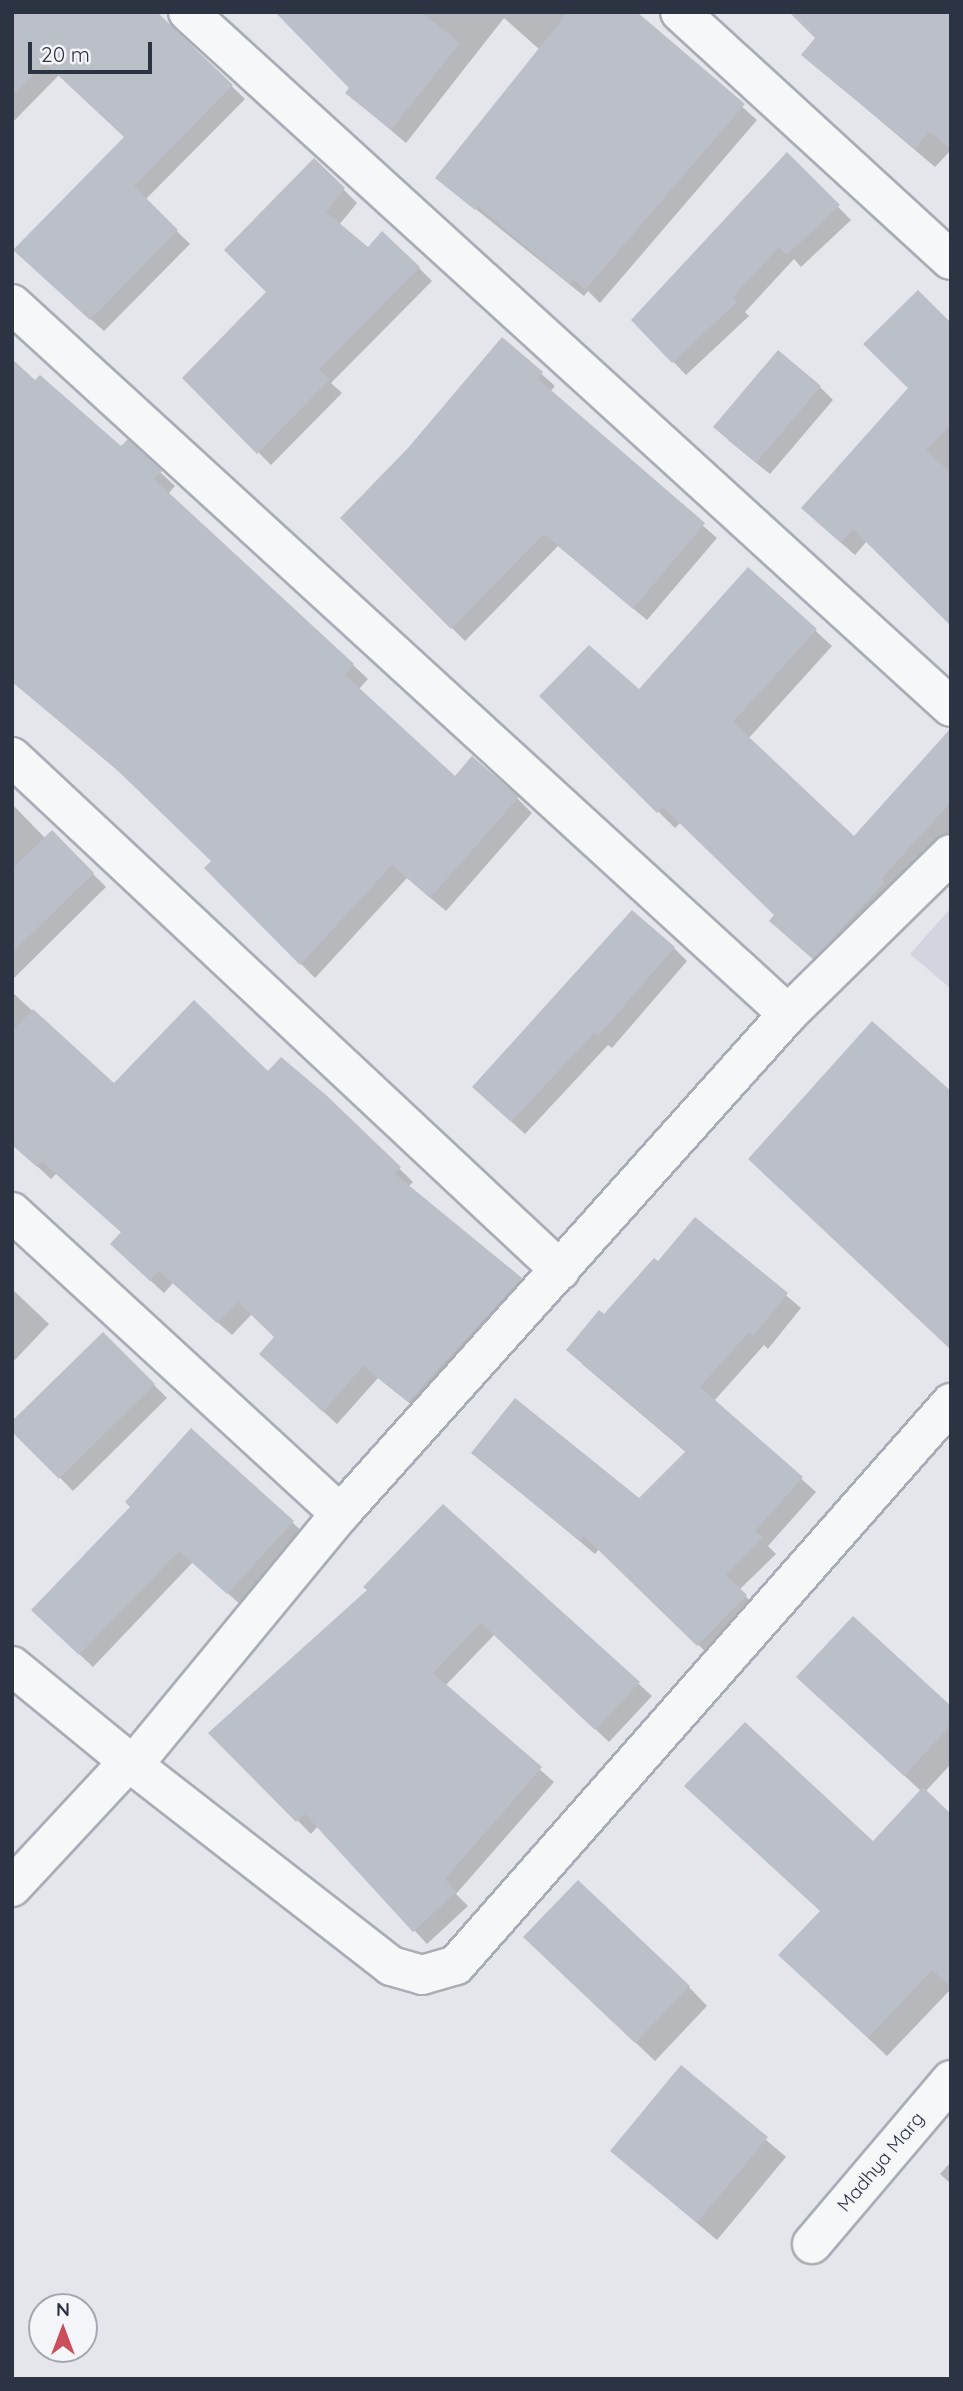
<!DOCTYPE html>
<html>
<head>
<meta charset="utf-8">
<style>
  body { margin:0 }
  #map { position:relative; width:963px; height:2391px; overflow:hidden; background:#e4e6eb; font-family:Quicksand,sans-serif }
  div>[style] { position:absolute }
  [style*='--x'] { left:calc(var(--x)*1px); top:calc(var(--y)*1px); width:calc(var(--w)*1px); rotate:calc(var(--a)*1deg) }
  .built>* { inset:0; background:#d2d5dd }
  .shadow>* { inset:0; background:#0003 }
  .building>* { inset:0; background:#bbbfc8 }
  .roads { filter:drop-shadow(2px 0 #a9adb5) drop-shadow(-2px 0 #a9adb5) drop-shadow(0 2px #a9adb5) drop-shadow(0 -2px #a9adb5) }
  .street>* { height:38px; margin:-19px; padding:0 19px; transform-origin:19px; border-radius:19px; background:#f6f7f9 }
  span { translate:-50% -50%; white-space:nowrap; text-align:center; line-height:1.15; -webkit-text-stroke:6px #f3f5f8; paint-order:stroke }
  .street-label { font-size:19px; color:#2c3343 }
  .frame { position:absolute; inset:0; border:14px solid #2c3343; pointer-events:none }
  .north { position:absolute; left:28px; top:2293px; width:70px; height:70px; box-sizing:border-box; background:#f3f5f8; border:2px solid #a3a7b0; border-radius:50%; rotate:0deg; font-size:19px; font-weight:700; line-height:28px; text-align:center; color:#2c3343 }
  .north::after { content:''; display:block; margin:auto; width:24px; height:32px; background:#ca4f5d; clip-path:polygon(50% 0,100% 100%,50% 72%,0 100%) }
  .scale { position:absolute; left:28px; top:42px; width:124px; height:32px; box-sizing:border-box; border:4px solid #2c3343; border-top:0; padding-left:9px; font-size:21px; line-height:24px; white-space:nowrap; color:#2c3343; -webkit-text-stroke:5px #f3f5f8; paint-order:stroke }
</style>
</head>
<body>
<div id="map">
  <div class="built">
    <div style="clip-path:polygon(951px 908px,951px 989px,910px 954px)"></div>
  </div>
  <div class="shadow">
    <div style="clip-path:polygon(12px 12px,196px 52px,245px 99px,145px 200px,190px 244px,104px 331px,28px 263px,126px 137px,59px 75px,12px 123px)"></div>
    <div style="clip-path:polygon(413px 12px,636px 12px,757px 120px,600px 303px,588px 291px,584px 296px,437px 178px,539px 49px,504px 18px,406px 143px,347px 93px)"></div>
    <div style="clip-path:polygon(951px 12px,951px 150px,935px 167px,803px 55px,817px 38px)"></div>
    <div style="clip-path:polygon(787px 155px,851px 220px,801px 267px,794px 259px,745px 312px,749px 316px,686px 375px,633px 320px)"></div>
    <div style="clip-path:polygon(314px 160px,357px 203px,339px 225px,368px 249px,419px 268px,432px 281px,331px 383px,342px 393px,271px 465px,184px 378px,268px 292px)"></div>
    <div style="clip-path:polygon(503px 340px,555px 386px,550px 392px,717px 538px,647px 620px,558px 546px,465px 641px,342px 518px,410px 449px)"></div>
    <div style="clip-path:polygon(951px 345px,951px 623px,867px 541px,855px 555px,816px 521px)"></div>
    <div style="clip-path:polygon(36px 382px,121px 449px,160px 472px,175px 486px,168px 494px,353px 665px,368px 679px,358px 690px,455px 779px,518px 799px,532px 813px,446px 911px,407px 878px,315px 978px,206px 868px,213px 862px,130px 781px,12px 681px)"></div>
    <div style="clip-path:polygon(820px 387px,833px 400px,770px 474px,728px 440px)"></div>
    <div style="clip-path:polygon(748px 569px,832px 646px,748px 739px,854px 838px,951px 757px,951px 835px,830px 974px,788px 937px,777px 915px,681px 822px,675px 828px,541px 696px,639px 691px)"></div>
    <div style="clip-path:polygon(12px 804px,46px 839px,52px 833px,106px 887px,12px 980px)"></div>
    <div style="clip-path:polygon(674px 948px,687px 961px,612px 1048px,608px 1045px,525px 1134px,488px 1100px)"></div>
    <div style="clip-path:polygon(12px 992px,114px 1086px,268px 1073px,325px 1096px,413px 1182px,408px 1187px,534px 1293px,423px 1414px,378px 1378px,337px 1424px,275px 1367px,277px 1337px,252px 1314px,232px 1335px,173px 1283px,164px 1293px,125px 1257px,122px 1233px,56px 1174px,51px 1179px,12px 1143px)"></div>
    <div style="clip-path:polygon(695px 1219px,801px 1308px,768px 1349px,764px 1345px,714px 1401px,816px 1492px,768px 1546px,776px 1554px,739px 1590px,760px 1610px,712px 1658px,599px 1549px,595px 1554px,473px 1453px,639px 1501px,687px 1453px,582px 1364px,604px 1316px,658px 1264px)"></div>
    <div style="clip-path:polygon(12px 1289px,49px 1324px,12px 1363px)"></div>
    <div style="clip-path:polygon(103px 1334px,167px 1398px,73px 1491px,12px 1429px)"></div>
    <div style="clip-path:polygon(192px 1431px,306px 1535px,242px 1606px,193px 1562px,93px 1667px,46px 1623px)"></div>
    <div style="clip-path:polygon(443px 1506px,652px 1696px,609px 1742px,495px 1634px,445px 1686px,554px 1782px,456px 1894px,468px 1906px,427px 1944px,318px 1826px,311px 1834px,211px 1733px,369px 1591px)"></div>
    <div style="clip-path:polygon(817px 1695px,951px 1708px,951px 1764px,925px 1792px,951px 1816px,951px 1989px,887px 2056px,800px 1974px,821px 1912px,873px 1843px,921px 1791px)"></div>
    <div style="clip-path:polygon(544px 1956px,689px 1987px,707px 2006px,655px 2061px)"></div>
    <div style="clip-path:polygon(682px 2068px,786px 2157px,717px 2240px,612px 2151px)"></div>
    <div style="clip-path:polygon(951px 2162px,951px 2184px,940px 2174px)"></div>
    <div style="clip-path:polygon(291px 2377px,293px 2379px,237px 2379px)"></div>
  </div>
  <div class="building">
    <div style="clip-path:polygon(12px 12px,157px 12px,233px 85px,134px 186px,178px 230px,90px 320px,13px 250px,124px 137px,45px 63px,12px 96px)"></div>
    <div style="clip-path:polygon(275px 12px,421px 12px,460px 43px,391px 130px,345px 93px,349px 88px)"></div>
    <div style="clip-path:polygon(568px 12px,637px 12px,745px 104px,585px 290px,573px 279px,570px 284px,478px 206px,475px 210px,435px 178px)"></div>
    <div style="clip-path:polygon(789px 12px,951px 12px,951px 149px,929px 132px,915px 149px,801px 55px,815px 38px)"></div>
    <div style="clip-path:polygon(787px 152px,840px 205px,787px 255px,779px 247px,733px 297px,737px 302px,672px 363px,631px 320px)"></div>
    <div style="clip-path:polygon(314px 158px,345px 188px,326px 212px,368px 247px,382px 231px,420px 267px,319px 369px,330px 379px,257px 454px,182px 378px,266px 292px,224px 250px)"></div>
    <div style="clip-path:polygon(918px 290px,951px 323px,951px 424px,926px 450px,951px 473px,951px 626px,853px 529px,841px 543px,801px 508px,908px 388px,863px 344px)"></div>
    <div style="clip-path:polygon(502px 337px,543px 372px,538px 379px,705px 523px,633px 609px,544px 534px,451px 629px,340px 518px,408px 448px)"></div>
    <div style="clip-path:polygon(778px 350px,821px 386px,756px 463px,713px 427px)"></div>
    <div style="clip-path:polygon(12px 359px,35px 380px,40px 375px,121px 446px,128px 439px,162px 471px,154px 479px,354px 664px,345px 675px,455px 776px,472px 756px,519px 797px,430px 898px,392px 865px,300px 965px,204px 868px,211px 861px,114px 767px,12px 682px)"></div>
    <div style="clip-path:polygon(748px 567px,817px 629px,733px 722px,854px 836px,951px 728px,951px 802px,881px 879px,885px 882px,813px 959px,769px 921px,774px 915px,663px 807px,657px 813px,539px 696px,589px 645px,639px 689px)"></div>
    <div style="clip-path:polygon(52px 830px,94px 873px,12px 953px,12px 869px)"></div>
    <div style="clip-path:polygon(632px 910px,675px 947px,598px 1036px,594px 1033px,511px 1122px,472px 1087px)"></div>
    <div style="clip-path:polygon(194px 1000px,268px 1071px,281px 1057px,326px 1095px,401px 1167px,395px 1174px,522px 1278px,408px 1402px,363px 1366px,323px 1412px,259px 1354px,274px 1337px,238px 1302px,217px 1323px,159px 1271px,150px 1281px,110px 1244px,121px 1232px,42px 1161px,37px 1167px,12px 1145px,12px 1031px,33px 1009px,114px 1083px)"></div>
    <div style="clip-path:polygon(872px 1021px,951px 1091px,951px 1350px,748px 1159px)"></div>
    <div style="clip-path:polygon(695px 1217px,788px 1293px,753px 1336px,749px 1332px,700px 1387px,803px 1477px,755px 1531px,763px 1538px,726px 1575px,747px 1595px,697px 1646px,584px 1536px,580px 1541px,471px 1453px,515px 1398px,639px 1498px,686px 1451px,566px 1350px,599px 1310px,604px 1314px,654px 1258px,658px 1261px)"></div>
    <div style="clip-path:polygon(103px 1332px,155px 1384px,59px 1479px,12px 1432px,12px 1421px)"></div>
    <div style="clip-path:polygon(191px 1428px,294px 1521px,227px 1594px,179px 1551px,79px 1655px,31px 1610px,130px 1507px,125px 1502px)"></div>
    <div style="clip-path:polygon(443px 1504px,640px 1682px,595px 1730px,481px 1623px,433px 1673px,542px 1767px,445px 1879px,456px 1892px,413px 1932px,305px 1814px,296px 1822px,208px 1733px,367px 1590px,363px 1587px)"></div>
    <div style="clip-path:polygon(853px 1616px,951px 1706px,951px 1725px,904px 1776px,796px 1677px)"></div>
    <div style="clip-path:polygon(745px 1722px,873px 1841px,923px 1787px,951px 1814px,951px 1987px,932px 1970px,868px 2038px,778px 1955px,820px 1911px,684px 1786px)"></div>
    <div style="clip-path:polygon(578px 1880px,690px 1986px,635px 2043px,523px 1937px)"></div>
    <div style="clip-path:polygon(681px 2065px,768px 2137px,697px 2223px,610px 2151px)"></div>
  </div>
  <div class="roads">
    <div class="street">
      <div style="--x:188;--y:12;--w:1032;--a:42.33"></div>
      <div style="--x:680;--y:12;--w:367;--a:42.5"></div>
      <div style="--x:12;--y:304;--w:1052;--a:42.46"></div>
      <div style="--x:12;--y:757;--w:751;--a:43.11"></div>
      <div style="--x:12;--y:1212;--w:446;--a:42.6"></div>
      <div style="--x:12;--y:1666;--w:156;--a:39.3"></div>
      <div style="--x:133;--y:1765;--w:325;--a:-50.5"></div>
      <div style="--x:340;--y:1514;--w:671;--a:-48.14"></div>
      <div style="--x:788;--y:1014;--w:228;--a:-44.5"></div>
      <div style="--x:133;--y:1765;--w:327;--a:37.9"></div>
      <div style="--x:391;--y:1966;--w:32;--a:16"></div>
      <div style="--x:422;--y:1975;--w:35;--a:-16"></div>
      <div style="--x:456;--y:1965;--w:749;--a:-48.63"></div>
      <div style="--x:12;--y:1887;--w:172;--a:-47.1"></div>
      <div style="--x:812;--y:2244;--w:215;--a:-49.7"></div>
    </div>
  </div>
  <div class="street-label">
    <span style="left:881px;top:2162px;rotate:-50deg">Madhya Marg</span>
  </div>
  <div class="frame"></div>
  <div class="north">N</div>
  <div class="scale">20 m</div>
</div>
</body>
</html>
